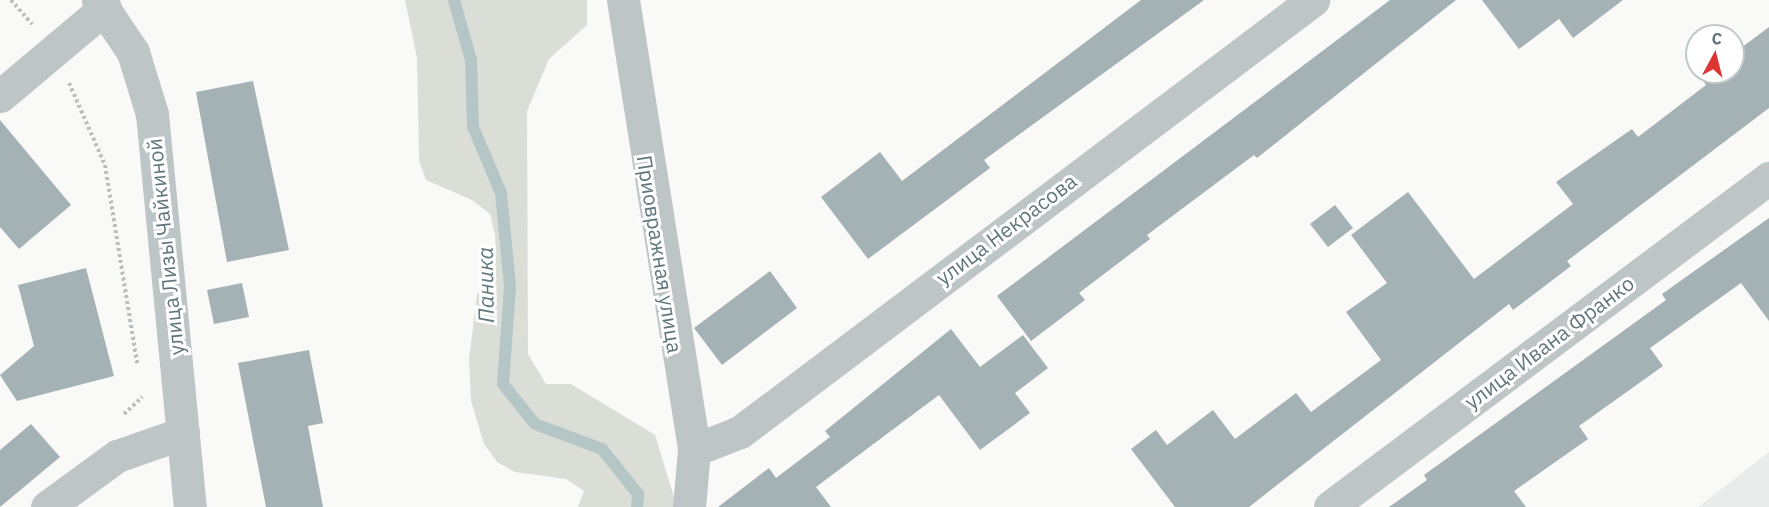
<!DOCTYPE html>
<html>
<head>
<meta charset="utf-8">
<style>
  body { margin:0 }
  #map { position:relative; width:1769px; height:507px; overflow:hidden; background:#f9f9f7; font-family:"IBM Plex Sans",sans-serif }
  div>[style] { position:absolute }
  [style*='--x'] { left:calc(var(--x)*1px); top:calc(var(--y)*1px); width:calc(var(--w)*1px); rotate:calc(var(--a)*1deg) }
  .built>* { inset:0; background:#eaebeb }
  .green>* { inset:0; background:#dbded7 }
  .stream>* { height:12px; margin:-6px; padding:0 6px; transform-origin:6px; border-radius:6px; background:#b5c6c6 }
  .building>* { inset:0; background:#a5b2b5 }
  .path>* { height:4px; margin-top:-2px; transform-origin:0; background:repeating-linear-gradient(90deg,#b9bebf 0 3px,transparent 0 6px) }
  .minor>* { height:33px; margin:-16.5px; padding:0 16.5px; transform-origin:16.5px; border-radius:16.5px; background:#bec5c7 }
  span { translate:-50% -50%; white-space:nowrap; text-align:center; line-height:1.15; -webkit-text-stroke:6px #fff; paint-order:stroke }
  .street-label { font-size:21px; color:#61767b }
  .water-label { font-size:22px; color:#607a7b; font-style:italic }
  .north { position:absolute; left:1685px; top:24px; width:60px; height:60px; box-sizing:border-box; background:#fff; border:2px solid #c0c8ca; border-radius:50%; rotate:7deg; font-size:16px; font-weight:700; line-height:24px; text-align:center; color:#61767b }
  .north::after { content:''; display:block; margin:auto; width:21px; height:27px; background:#dd3434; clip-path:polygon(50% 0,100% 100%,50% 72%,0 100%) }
</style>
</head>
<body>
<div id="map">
  <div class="built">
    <div style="clip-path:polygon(1769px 452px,1769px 507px,1698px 507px)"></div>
  </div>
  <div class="green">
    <div style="clip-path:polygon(405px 0,587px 0,587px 25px,549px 59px,527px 111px,528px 354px,546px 384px,571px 384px,655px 435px,677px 507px,578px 507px,584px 491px,566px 479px,515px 472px,497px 462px,484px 444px,471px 401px,469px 359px,477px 295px,496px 257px,495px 235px,490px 214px,472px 200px,426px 180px,419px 160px,417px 58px)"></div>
  </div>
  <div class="stream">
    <div style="--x:454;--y:0;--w:62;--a:74.2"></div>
    <div style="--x:471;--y:60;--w:67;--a:88.3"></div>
    <div style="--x:473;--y:127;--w:72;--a:67"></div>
    <div style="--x:501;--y:193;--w:94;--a:84.5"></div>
    <div style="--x:510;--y:287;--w:97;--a:94.1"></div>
    <div style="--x:503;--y:384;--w:51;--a:51.3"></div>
    <div style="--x:535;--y:424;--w:72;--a:20.5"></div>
    <div style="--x:602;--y:449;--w:58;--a:51.3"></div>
    <div style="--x:638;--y:494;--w:13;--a:94"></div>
  </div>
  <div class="building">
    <div style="clip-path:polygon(1141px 0,1204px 0,984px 160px,990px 168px,868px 259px,821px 197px,880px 152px,902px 181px)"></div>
    <div style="clip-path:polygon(1390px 0,1456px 0,1257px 158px,1254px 155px,1147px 235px,1150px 239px,1079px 293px,1085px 300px,1031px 341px,997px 296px)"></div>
    <div style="clip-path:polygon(1482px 0,1623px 0,1573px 38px,1559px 19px,1519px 49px)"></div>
    <div style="clip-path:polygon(1769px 27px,1769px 108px,1567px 261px,1571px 266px,1513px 310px,1509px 304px,1249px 507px,1175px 507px,1131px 449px,1156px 430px,1167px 445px,1213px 410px,1235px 439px,1296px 393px,1311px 412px,1381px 360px,1346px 312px,1387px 283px,1351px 235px,1408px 192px,1474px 279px,1573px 204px,1556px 182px,1632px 129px,1638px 137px,1706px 85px,1701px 78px,1710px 72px,1733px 72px,1733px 54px)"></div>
    <div style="clip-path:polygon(253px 81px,289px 250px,227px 262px,196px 92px)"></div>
    <div style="clip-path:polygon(0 120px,71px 205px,19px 249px,0 227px)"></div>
    <div style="clip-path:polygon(1335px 205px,1353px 228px,1328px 247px,1310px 224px)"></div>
    <div style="clip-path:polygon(1769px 218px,1769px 321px,1741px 283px,1650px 348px,1663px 366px,1579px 426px,1588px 439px,1514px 491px,1526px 507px,1389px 507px,1427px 480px,1424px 475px,1666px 300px,1662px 294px)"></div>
    <div style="clip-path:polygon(86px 268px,114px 376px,17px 401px,0 375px,34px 346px,18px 285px)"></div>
    <div style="clip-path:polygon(770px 271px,797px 308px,722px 365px,694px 328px)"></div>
    <div style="clip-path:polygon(242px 283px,249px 317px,214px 324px,207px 290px)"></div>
    <div style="clip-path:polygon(951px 329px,980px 367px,1023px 335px,1048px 368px,1015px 393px,1030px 413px,980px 450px,939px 395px,816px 487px,831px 507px,718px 507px,769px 468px,776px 478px,830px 437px,825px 431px)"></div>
    <div style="clip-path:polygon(309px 350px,323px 423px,308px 426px,323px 507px,266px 507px,238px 363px)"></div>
    <div style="clip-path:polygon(31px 424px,60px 457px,0 507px,0 450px)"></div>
  </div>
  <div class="path">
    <div style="--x:11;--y:0;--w:32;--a:49"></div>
    <div style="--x:69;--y:83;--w:90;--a:66.3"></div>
    <div style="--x:105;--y:165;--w:201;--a:80.8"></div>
    <div style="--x:124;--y:414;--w:25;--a:-43"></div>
  </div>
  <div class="minor">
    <div style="--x:98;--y:0;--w:63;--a:56.1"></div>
    <div style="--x:133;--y:52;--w:65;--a:73"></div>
    <div style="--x:152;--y:114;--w:395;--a:84.5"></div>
    <div style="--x:623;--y:0;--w:456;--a:81"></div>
    <div style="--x:694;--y:450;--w:57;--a:95"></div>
    <div style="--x:0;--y:96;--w:137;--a:-40"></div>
    <div style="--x:694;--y:450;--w:49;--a:-21.4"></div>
    <div style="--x:740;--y:432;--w:718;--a:-37.01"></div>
    <div style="--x:47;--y:507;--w:87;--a:-36.1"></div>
    <div style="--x:117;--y:456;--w:70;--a:-19.2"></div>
    <div style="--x:1330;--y:507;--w:549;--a:-36.85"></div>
  </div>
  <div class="street-label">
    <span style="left:1006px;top:229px;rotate:-37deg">улица Некрасова</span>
    <span style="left:165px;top:247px;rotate:-96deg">улица Лизы Чайкиной</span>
    <span style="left:660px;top:254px;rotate:81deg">Приовражная улица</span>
    <span style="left:1549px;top:342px;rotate:-37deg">улица Ивана Франко</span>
  </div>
  <div class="water-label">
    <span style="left:485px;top:285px;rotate:-91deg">Паника</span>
  </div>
  <div class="north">С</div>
</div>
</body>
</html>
